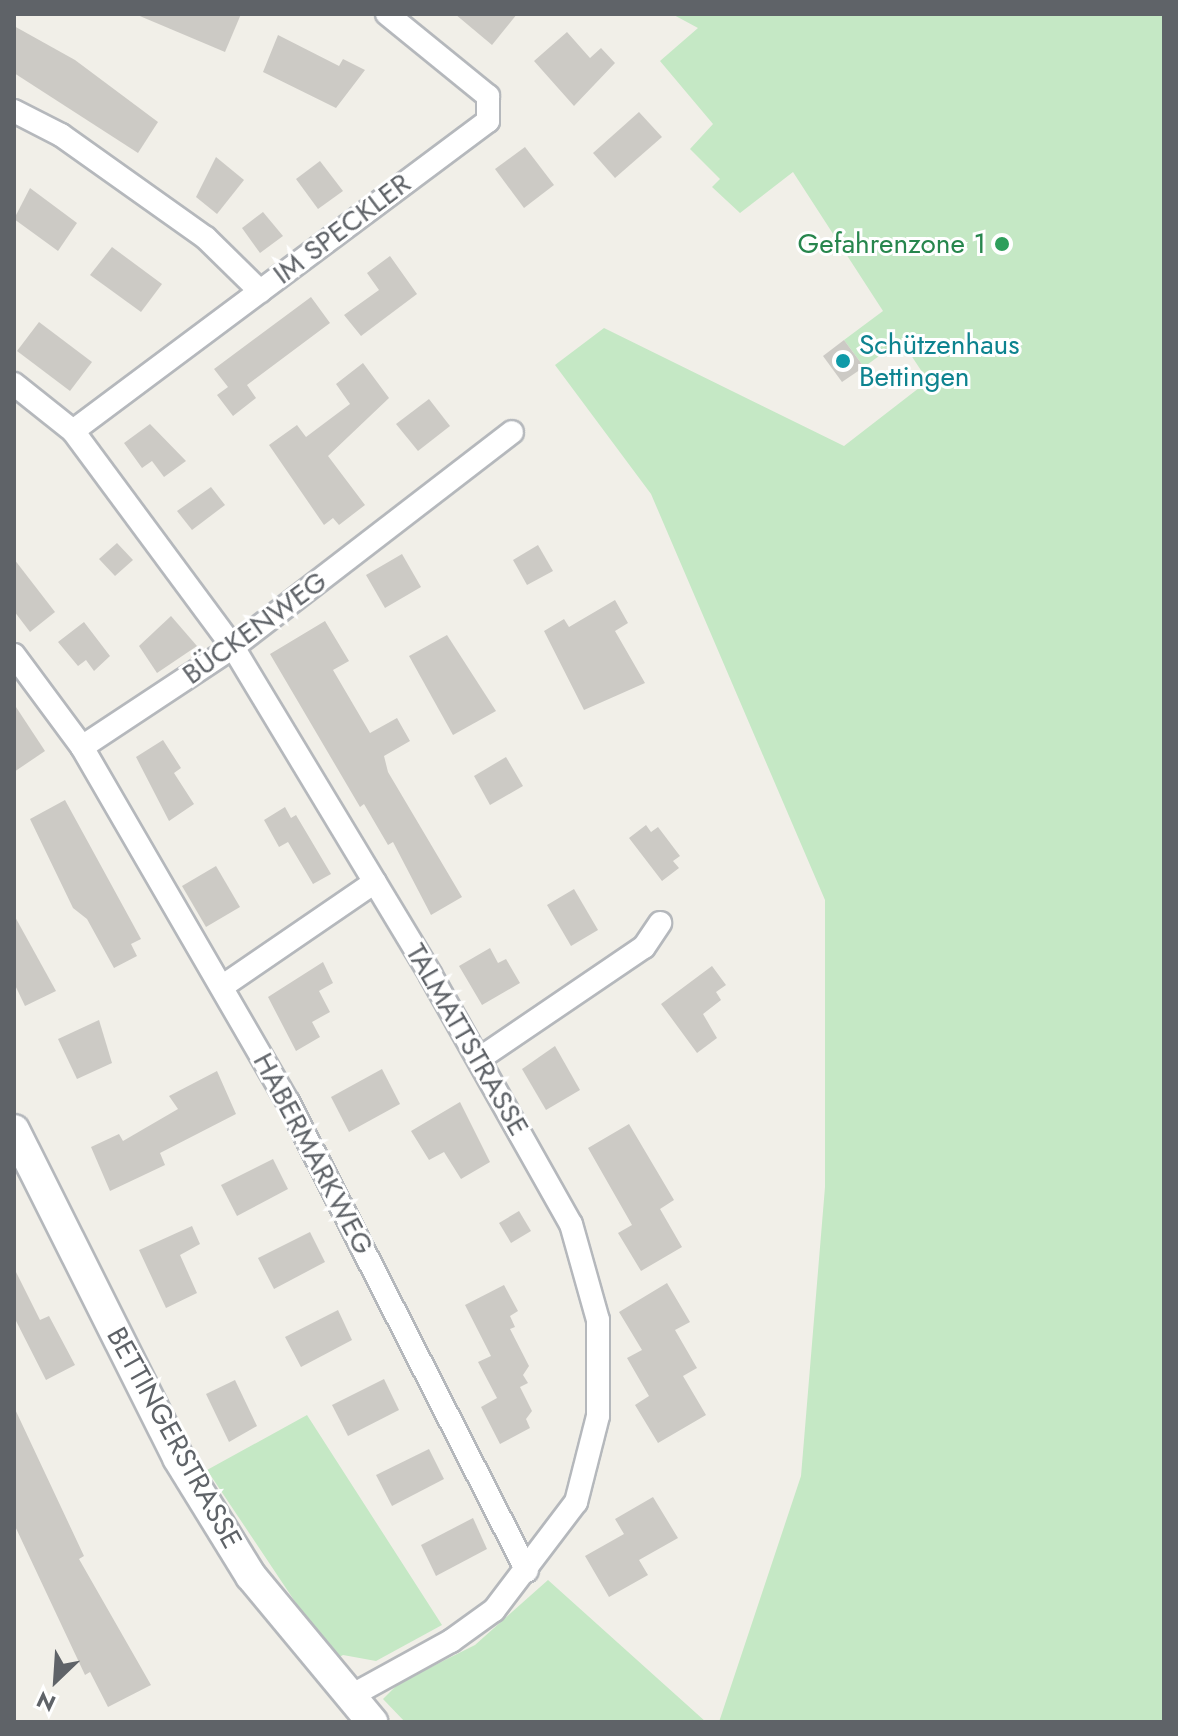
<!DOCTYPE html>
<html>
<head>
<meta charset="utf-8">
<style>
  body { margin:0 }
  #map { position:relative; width:1178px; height:1736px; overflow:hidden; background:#f1efe8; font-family:Jost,sans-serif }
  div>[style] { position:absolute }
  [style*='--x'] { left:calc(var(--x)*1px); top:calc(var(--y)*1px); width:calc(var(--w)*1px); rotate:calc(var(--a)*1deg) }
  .green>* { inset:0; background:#c5e8c5 }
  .building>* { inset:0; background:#cccac5 }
  .roads { filter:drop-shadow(2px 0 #b5b8bc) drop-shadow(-2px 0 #b5b8bc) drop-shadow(0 2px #b5b8bc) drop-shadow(0 -2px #b5b8bc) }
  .street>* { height:22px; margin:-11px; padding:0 11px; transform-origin:11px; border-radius:11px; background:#fff }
  .secondary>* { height:30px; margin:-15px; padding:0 15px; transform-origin:15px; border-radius:15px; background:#fff }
  .dots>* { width:22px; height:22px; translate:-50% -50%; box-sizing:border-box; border:4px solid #fff; border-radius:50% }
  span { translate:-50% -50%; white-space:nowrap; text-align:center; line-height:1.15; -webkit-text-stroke:6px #fff; paint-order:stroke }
  .street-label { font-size:28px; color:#5f6368 }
  .leisure-label { font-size:28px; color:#27864d }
  .right { translate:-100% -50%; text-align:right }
  .culture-label { font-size:28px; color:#0d838f }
  .left { translate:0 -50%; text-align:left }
  .frame { position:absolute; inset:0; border:16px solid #5f6368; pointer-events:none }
  .north { position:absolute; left:16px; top:1640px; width:80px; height:80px; -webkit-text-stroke:6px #fff; paint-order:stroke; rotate:205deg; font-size:22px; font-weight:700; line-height:32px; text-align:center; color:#5f6368 }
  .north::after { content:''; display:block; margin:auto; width:28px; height:36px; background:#5f6368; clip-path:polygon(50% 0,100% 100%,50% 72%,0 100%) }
</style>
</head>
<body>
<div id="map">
  <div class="green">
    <div style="clip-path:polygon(672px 14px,1164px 14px,1164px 1722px,719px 1722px,801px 1476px,825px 1187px,825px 900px,651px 494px,555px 365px,604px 328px,844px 446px,928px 381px,901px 340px,864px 367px,844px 340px,883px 311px,793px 172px,740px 213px,712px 187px,720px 179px,690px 149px,713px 124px,660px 61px,698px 28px)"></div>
    <div style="clip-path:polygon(307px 1415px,442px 1625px,376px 1661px,343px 1655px,334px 1660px,207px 1470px)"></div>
    <div style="clip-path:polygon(548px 1580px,706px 1722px,405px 1722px,383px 1699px,399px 1683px,475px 1645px)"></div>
  </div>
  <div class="building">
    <div style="clip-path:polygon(135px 14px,241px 14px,225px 52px)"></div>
    <div style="clip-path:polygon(455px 14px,517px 14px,492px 45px)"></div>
    <div style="clip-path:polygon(14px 26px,75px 60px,158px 122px,138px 153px,14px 73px)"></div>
    <div style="clip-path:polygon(567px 32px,590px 58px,601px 48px,615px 63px,574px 106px,534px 61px)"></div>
    <div style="clip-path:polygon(278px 35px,339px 66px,343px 59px,365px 70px,336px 108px,263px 72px)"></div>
    <div style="clip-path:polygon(639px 112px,662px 137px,615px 178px,593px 153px)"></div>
    <div style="clip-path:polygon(525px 147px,554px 185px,524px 208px,495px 169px)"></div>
    <div style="clip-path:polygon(216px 157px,244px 180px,217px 214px,196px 197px)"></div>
    <div style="clip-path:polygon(320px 161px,343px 191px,318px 209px,296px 179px)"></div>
    <div style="clip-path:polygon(30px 188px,77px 223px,58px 251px,14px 219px)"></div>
    <div style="clip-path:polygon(263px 212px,283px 236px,260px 253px,242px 228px)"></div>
    <div style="clip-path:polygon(112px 247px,162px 284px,141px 312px,90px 275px)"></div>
    <div style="clip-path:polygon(390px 256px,417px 294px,361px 336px,344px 315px,379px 290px,367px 273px)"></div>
    <div style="clip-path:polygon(311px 297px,330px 323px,247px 385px,256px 398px,233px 416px,217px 395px,228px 387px,214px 369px)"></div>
    <div style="clip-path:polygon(39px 322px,92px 362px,70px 391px,17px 351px)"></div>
    <div style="clip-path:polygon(844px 340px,864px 367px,842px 382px,823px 356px)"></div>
    <div style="clip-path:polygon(363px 363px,389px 398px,328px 456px,365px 505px,339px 525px,333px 518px,324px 525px,269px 445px,297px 425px,306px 437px,350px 404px,336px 384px)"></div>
    <div style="clip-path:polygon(429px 399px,450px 426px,418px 451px,396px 424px)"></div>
    <div style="clip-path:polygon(150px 424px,186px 461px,164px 477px,152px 461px,142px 468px,124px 443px)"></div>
    <div style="clip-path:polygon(211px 487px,225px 505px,192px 530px,177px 511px)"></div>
    <div style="clip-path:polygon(117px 543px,133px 560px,115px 576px,99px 559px)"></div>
    <div style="clip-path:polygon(538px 545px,553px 571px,527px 585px,513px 560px)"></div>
    <div style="clip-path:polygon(402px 554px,421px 587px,385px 608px,366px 575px)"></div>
    <div style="clip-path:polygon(14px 559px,55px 612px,30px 632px,14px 611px)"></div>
    <div style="clip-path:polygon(615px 600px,628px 623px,615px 631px,645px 683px,584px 710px,544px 631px,564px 619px,569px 627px)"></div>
    <div style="clip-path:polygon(171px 616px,197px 646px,157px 673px,139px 646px)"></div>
    <div style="clip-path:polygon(325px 621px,349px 661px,333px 670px,370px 733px,397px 718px,410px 741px,384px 756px,388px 772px,462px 897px,431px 915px,393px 842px,388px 845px,364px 804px,360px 807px,270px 654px)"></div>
    <div style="clip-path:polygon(84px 622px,110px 656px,94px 671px,86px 660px,78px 666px,58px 642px)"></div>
    <div style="clip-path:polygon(447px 635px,496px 711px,453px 735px,409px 656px)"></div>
    <div style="clip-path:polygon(14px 704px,45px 751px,14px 772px)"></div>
    <div style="clip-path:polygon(163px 740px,181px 768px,174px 773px,194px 804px,169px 821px,136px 757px)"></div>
    <div style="clip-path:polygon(506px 757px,523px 786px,490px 805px,474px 776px)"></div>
    <div style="clip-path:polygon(65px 800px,141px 939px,131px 944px,137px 956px,114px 968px,87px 919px,73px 908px,30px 819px)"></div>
    <div style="clip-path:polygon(285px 807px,291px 818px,296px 815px,331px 874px,313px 884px,288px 842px,279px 847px,264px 820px)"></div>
    <div style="clip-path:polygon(646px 825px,651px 832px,658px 827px,680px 856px,673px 861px,679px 868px,662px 881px,629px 838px)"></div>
    <div style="clip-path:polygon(216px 866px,240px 907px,206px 927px,182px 886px)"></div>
    <div style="clip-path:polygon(574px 889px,598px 930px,571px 946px,547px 905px)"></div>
    <div style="clip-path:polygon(14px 915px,56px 991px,25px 1006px,14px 983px)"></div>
    <div style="clip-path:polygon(490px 948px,498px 963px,506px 959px,520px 983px,482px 1005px,459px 966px)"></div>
    <div style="clip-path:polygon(323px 962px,333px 983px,319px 991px,330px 1012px,312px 1022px,320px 1037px,296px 1051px,268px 997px)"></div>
    <div style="clip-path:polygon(712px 966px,726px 985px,716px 992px,721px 1000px,703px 1014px,717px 1038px,697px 1053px,661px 1004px)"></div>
    <div style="clip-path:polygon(99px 1020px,112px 1063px,77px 1079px,58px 1039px)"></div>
    <div style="clip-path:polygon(555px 1046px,580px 1090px,546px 1110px,522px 1069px)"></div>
    <div style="clip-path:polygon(382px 1069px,400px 1104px,349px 1132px,331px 1097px)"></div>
    <div style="clip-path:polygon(217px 1071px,236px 1114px,160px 1153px,165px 1165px,110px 1191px,91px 1147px,119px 1134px,123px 1141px,178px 1109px,169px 1096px)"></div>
    <div style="clip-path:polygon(460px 1102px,490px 1162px,461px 1179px,444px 1152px,429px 1160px,411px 1131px)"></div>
    <div style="clip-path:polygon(629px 1124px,674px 1200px,660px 1209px,682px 1247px,641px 1271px,618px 1233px,632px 1225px,588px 1148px)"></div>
    <div style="clip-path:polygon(273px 1159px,288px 1189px,237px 1216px,221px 1185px)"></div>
    <div style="clip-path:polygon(519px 1211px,531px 1231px,511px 1243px,499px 1223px)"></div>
    <div style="clip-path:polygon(192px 1226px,200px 1244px,180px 1255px,197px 1293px,166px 1308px,139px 1250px)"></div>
    <div style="clip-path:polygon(310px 1232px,325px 1262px,274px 1289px,258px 1258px)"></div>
    <div style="clip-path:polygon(14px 1268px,40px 1320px,49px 1316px,75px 1365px,46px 1380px,14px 1317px)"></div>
    <div style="clip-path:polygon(667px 1283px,690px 1322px,675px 1330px,697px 1368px,683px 1376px,706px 1415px,658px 1443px,635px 1405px,649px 1396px,627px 1358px,642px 1350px,619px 1312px)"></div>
    <div style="clip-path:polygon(504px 1285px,518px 1311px,510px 1316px,515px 1327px,510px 1329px,529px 1366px,523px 1375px,528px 1383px,520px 1387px,532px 1411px,526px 1419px,530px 1428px,500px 1444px,481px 1407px,497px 1398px,478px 1362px,491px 1356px,465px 1305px)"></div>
    <div style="clip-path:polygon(338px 1310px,352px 1340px,301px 1367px,285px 1337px)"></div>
    <div style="clip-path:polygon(384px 1379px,399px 1410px,348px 1436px,332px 1405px)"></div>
    <div style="clip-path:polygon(235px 1380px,257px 1426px,229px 1442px,206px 1394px)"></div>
    <div style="clip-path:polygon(14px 1407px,84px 1556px,79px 1559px,151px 1685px,108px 1707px,90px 1672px,85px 1675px,14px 1524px)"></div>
    <div style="clip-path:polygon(429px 1449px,444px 1479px,392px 1506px,376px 1475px)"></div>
    <div style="clip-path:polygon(653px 1497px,678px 1538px,639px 1560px,648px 1575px,609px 1597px,585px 1556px,624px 1534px,615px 1519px)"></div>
    <div style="clip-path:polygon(473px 1518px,487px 1549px,436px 1576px,421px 1545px)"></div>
  </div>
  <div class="roads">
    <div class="street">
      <div style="--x:14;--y:111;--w:53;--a:27.1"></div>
      <div style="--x:61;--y:135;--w:178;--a:35.4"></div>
      <div style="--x:206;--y:238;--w:76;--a:44.5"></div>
      <div style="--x:14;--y:384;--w:75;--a:38.5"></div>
      <div style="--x:73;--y:431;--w:269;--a:53.5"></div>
      <div style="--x:233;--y:647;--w:382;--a:58.9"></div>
      <div style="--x:430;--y:974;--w:287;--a:60.6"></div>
      <div style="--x:571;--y:1224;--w:100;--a:74.3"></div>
      <div style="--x:598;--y:1320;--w:96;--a:90"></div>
      <div style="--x:598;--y:1416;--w:89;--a:104.3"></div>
      <div style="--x:576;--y:1502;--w:136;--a:127.2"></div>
      <div style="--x:494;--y:1610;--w:53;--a:144.2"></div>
      <div style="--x:451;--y:1641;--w:116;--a:151.2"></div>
      <div style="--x:73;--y:431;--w:518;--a:-36.76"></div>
      <div style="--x:488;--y:121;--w:25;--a:-90"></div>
      <div style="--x:488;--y:96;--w:130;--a:-140.9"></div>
      <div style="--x:14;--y:655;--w:114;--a:53.5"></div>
      <div style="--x:82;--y:747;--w:181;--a:-33.5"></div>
      <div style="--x:233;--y:647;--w:352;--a:-37.6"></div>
      <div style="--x:82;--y:747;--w:410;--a:59.9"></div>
      <div style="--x:288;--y:1102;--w:526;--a:63"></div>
      <div style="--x:223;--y:986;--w:184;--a:-34.4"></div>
      <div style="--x:479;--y:1059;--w:199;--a:-34.2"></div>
      <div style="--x:644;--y:947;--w:29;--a:-56"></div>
    </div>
    <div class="secondary">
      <div style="--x:14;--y:1130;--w:367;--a:63.4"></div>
      <div style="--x:178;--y:1458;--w:139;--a:58.3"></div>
      <div style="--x:251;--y:1576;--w:190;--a:50.3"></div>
    </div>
  </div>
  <div class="dots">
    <div style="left:1002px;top:244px;background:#2e9e5b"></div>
    <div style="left:843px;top:361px;background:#0f9aa8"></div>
  </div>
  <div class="street-label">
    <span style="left:342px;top:229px;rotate:-37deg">IM SPECKLER</span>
    <span style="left:255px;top:628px;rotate:-36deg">BÜCKENWEG</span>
    <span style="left:467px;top:1040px;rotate:60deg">TALMATTSTRASSE</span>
    <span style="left:313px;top:1154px;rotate:62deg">HABERMARKWEG</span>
    <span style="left:174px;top:1438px;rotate:61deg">BETTINGERSTRASSE</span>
  </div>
  <div class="leisure-label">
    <span class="right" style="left:986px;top:244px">Gefahrenzone 1</span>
  </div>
  <div class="culture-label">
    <span class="left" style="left:859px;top:361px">Schützenhaus<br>Bettingen</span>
  </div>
  <div class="frame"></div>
  <div class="north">N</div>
</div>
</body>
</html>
